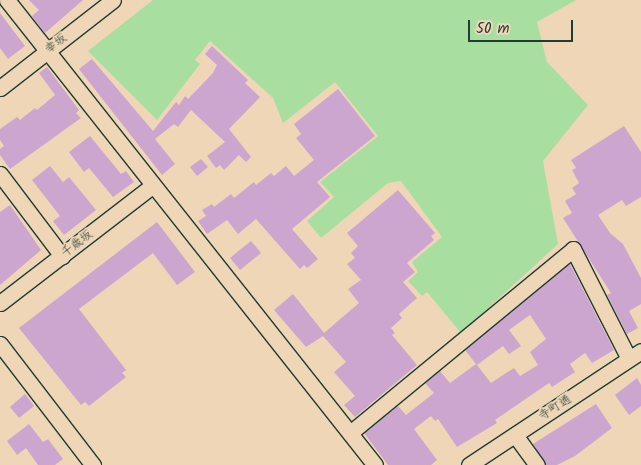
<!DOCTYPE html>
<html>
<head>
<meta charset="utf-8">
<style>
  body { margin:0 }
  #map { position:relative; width:641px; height:465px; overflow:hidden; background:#efd6b7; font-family:Kalam,"Klee One",sans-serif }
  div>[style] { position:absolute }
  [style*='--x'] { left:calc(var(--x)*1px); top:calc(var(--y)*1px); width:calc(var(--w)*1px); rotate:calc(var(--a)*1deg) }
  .green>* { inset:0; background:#a9dea1 }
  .building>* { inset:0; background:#cca6cf }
  .roads { filter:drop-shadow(1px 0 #1f3d34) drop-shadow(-1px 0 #1f3d34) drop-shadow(0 1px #1f3d34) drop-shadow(0 -1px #1f3d34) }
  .minor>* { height:15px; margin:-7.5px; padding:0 7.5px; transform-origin:7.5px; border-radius:7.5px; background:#efd6b7 }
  span { translate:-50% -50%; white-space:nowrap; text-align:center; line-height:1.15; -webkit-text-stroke:4px #efd6b7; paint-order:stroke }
  .street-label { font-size:12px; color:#1f3d34 }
  .scale { position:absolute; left:468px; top:20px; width:105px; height:22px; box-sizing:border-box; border:2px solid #1f3d34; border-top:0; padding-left:6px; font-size:15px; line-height:18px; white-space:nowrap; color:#1f3d34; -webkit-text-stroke:4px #efd6b7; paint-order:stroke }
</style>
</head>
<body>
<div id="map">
  <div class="green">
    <div style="clip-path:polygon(153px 0,576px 0,537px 22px,547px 62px,588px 105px,543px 161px,558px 244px,461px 333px,427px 292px,422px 296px,408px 281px,418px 272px,412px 262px,442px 237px,401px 181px,388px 183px,321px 238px,307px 221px,334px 197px,320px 182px,378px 136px,335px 82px,283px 123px,273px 98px,210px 41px,195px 60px,200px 64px,157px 120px,88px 51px)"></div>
  </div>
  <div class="building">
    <div style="clip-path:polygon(29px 0,83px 0,45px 33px,32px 16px,39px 10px)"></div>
    <div style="clip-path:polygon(0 13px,25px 46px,8px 59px,0 48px)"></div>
    <div style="clip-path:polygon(212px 46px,248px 80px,245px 83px,260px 97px,229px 129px,251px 157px,246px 162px,239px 155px,224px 170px,220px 165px,216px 168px,207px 156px,225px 142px,191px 110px,178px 127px,174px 124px,155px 139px,175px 164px,162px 175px,79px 69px,92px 59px,153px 131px,176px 102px,179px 105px,185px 96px,188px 99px,213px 73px,217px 65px,205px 54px)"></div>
    <div style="clip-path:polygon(47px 67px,79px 110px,76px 113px,81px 118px,10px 169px,0 155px,0 149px,4px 146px,0 140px,0 129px,17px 117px,20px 120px,35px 108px,37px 110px,55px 95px,39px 73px)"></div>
    <div style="clip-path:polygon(338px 89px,375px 136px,317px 182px,330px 197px,292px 229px,318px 259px,307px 268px,304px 265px,300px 269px,256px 219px,238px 234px,227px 220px,207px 234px,198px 221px,206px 216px,202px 210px,212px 204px,214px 207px,231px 194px,234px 198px,254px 182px,256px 185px,271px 173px,274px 176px,286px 166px,294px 176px,314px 160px,296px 138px,301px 134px,294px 124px)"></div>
    <div style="clip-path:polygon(624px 126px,641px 152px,641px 197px,626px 206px,622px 200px,598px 215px,610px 233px,623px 244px,641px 278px,641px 304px,629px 311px,638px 328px,627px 334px,607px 295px,611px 293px,563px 218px,572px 213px,565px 201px,576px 194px,572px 188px,579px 183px,572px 170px,576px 168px,571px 160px)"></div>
    <div style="clip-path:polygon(90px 136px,121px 174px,126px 171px,134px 182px,113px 197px,89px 168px,84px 172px,69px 152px)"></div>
    <div style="clip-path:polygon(201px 159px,208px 167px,197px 176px,190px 167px)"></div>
    <div style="clip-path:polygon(50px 166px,63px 182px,69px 177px,96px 210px,64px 235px,53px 221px,60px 216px,32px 180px)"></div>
    <div style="clip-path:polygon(398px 190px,435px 233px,431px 236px,434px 240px,407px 263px,415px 272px,403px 282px,417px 298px,399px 314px,402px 318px,391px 328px,395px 333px,392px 335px,417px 365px,355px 417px,344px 405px,355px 396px,334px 372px,346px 362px,323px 336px,306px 347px,274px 310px,293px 294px,324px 333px,359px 303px,348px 289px,361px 280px,347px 264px,355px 258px,351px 253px,358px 246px,347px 233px)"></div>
    <div style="clip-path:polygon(10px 205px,41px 250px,0 285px,0 212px)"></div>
    <div style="clip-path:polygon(157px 222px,195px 272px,177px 285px,153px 253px,79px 309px,126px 370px,122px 373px,126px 377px,89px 406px,85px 402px,81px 405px,19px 328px)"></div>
    <div style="clip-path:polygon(251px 241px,261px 253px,240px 270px,230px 258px)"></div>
    <div style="clip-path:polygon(evenodd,570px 264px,614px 350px,592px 363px,585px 353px,570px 364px,575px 372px,552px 387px,549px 383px,495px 420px,497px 423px,457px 447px,438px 419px,435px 421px,431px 416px,414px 429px,437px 460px,431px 465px,388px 465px,364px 433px,398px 406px,406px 415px,434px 393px,425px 383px,440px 371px,450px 383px,476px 364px,465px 350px,570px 264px,530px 315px,546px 339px,530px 352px,538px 365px,520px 376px,514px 368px,491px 383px,477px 365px,503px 346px,509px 354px,521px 346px,509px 330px,530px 315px)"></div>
    <div style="clip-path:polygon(637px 378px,641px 385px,641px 406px,629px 415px,615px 395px)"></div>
    <div style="clip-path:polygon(25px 394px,34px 406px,19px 418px,10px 407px)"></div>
    <div style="clip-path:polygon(596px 404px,612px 428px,575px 456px,557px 465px,546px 465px,533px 444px)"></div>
    <div style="clip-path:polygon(29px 424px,43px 442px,48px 439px,63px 459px,55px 465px,38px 465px,26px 448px,17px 455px,7px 441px)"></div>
  </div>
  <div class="roads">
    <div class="minor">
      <div style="--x:7;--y:0;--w:593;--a:51.64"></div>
      <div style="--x:0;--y:88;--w:143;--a:-37.9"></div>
      <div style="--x:0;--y:174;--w:103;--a:52.9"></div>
      <div style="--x:0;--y:303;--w:193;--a:-37.6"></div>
      <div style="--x:0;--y:344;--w:153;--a:52.5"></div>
      <div style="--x:350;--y:433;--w:289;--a:-39.5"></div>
      <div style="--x:573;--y:249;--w:123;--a:63"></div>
      <div style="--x:515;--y:435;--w:37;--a:54"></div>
      <div style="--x:469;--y:465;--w:206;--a:-33.5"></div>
    </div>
  </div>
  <div class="street-label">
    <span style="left:56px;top:44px;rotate:-38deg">幸坂</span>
    <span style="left:77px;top:244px;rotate:-38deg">千歳坂</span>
    <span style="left:555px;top:408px;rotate:-33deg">寺町通</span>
  </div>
  <div class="scale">50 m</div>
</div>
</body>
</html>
